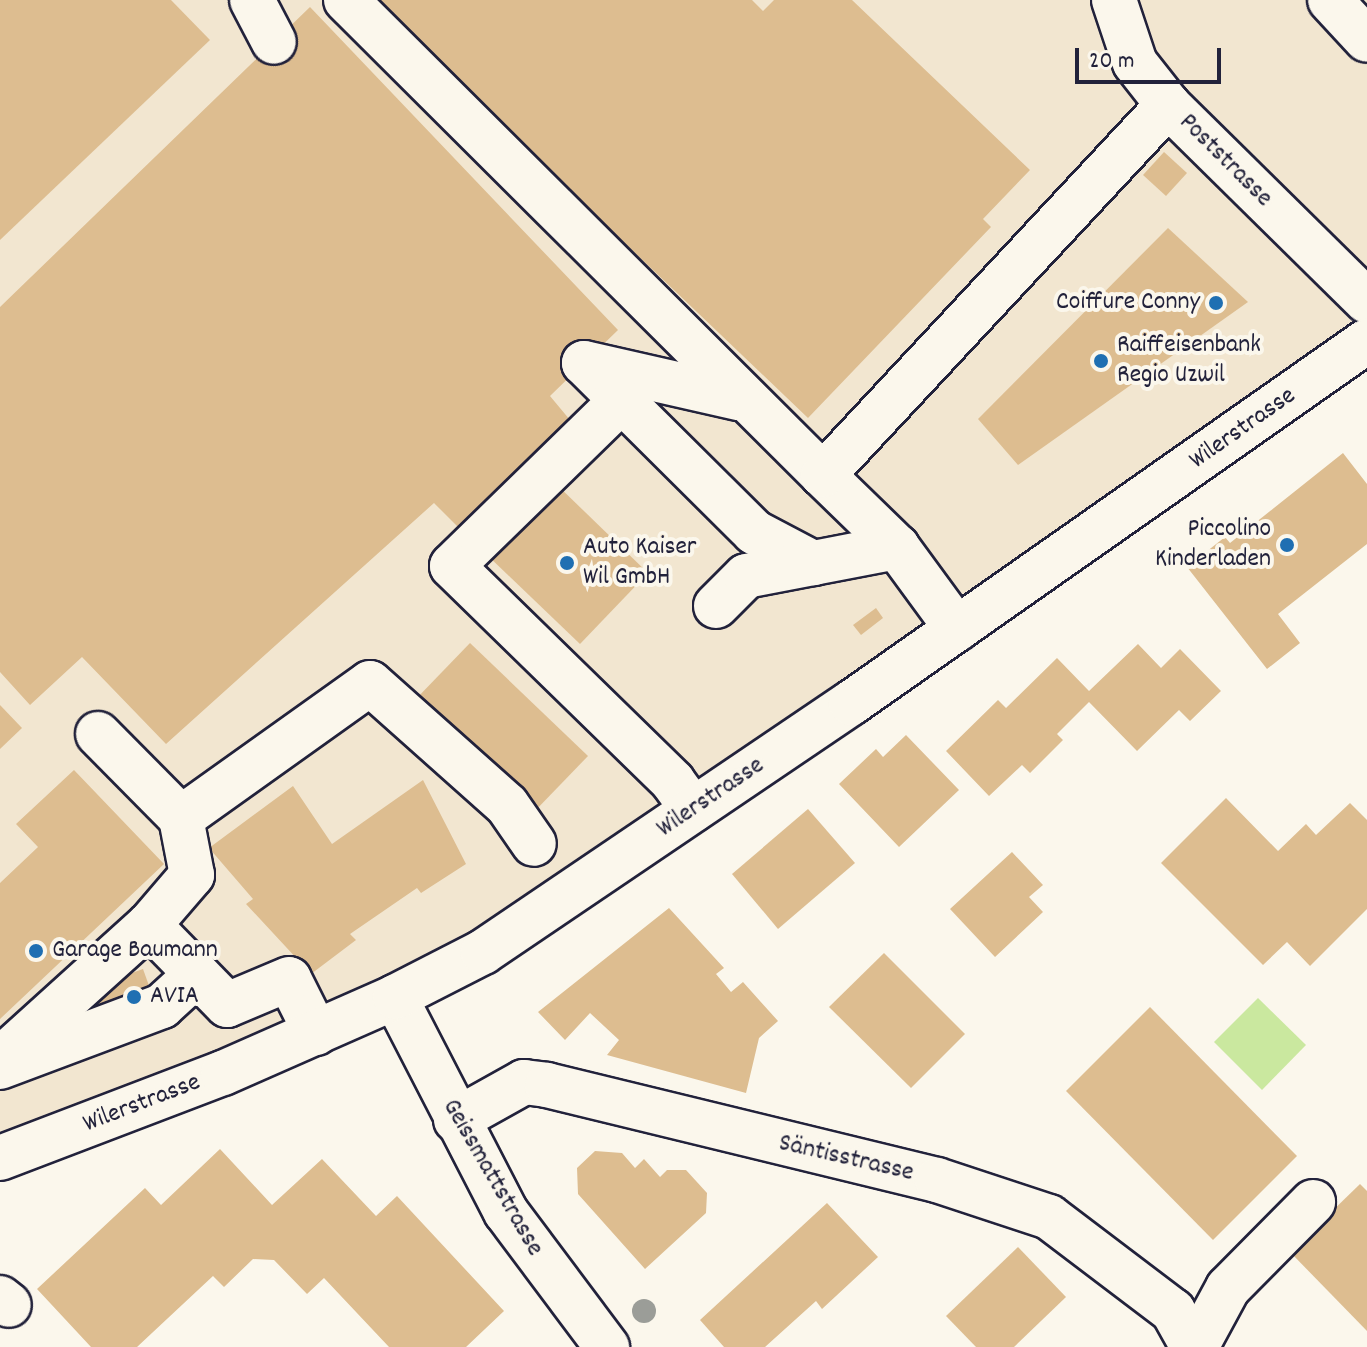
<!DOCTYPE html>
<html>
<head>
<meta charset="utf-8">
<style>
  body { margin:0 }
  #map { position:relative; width:1367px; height:1347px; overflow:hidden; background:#fbf7ec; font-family:Dekko,sans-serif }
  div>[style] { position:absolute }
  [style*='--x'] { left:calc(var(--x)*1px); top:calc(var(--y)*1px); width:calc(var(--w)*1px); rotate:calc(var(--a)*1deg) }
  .built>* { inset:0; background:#f2e6d0 }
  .green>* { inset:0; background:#cae89f }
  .building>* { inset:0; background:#ddbd90 }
  .roads { filter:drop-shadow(2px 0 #22223b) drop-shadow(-2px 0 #22223b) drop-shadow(0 2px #22223b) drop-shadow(0 -2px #22223b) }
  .minor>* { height:44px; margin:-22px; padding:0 22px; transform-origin:22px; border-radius:22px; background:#fbf7ec }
  .major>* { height:44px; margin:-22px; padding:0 22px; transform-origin:22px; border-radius:22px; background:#fbf7ec }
  .trees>* { width:24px; height:24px; margin:-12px; border-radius:50%; background:#9b9d98 }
  .dots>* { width:22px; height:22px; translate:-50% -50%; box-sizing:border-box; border:4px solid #fbf7ec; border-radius:50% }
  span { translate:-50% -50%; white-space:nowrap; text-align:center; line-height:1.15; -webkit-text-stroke:8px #fbf7ec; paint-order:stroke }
  .street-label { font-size:26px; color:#22223b }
  .poi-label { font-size:26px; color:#22223b }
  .right { translate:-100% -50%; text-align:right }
  .left { translate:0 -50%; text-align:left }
  .scale { position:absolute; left:1075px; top:48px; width:146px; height:36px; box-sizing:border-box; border:4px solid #22223b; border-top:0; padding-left:10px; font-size:24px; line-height:28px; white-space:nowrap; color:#22223b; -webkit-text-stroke:6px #fbf7ec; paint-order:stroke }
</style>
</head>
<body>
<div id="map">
  <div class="built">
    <div style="clip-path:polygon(0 0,1367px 0,1367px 341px,569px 896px,0 1158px)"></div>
  </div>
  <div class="green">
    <div style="clip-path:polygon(1258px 998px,1306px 1045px,1262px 1090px,1214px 1042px)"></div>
  </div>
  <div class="building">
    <div style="clip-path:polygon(0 0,171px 0,210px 40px,0 240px)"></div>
    <div style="clip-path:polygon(370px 0,752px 0,763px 11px,774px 0,852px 0,1030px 170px,983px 219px,991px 227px,808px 418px)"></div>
    <div style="clip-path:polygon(310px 7px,618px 330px,550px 396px,580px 432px,469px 538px,434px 503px,166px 744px,82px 657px,30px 705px,0 672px,0 307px)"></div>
    <div style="clip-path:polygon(1164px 152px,1187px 173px,1166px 196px,1143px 175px)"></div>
    <div style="clip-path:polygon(1168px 228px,1248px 302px,1018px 465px,978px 419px)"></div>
    <div style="clip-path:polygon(1343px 453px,1367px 484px,1367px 544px,1278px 614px,1300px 643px,1267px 669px,1187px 567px,1225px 537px,1230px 543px)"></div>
    <div style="clip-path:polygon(553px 481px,648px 573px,580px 644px,485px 553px)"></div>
    <div style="clip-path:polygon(876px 608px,883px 618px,861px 635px,853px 625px)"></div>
    <div style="clip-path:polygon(470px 643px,588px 756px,532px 814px,414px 701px)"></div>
    <div style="clip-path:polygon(1138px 644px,1161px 668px,1180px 649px,1221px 691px,1190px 721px,1179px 710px,1137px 751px,1089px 702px,1057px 734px,1063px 740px,1030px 773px,1022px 765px,989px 796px,946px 751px,998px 700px,1006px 708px,1057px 658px,1089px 691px)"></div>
    <div style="clip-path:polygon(0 705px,22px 728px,0 749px)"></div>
    <div style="clip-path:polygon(906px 735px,959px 790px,899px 847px,839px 784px,876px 749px,883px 757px)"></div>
    <div style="clip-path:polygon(74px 770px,164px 864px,0 1019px,0 883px,38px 847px,16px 824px)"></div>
    <div style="clip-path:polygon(423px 780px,466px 864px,421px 893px,417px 888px,350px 934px,356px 940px,311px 974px,246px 904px,253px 899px,209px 848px,293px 786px,332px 844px)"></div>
    <div style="clip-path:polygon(1226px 798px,1278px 851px,1306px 824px,1316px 835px,1350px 803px,1367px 820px,1367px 909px,1310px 966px,1287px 942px,1263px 965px,1161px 863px)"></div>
    <div style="clip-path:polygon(808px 809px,855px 863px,778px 929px,732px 874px)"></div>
    <div style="clip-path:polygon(1012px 852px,1043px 885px,1029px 897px,1043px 912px,995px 957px,950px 909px)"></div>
    <div style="clip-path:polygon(669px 908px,724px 968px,716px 974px,731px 992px,743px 982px,778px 1021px,759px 1038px,746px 1093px,607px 1055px,619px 1040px,590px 1013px,565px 1040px,538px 1012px)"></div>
    <div style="clip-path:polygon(884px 953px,965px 1034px,911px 1088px,829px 1007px)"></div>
    <div style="clip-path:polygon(143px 969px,162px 1022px,95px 1050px,73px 994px)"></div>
    <div style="clip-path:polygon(1150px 1007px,1297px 1156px,1213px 1240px,1066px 1091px)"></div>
    <div style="clip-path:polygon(220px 1149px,272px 1205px,322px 1159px,376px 1216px,397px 1196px,504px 1311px,466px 1347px,389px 1347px,324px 1278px,307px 1294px,274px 1260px,253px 1259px,224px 1287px,213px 1276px,137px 1347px,91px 1347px,37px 1289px,145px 1188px,161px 1205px)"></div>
    <div style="clip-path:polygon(595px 1151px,622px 1153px,635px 1168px,644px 1159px,660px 1177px,667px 1170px,686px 1170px,707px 1193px,706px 1213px,645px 1269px,578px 1194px,577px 1168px)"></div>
    <div style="clip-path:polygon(1360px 1184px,1367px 1191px,1367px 1331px,1290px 1252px)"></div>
    <div style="clip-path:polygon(827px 1203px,878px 1257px,822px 1309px,816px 1301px,765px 1347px,724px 1347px,700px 1320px)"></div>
    <div style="clip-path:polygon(1018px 1247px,1066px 1297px,1014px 1347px,976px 1347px,946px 1316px)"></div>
  </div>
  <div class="roads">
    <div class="minor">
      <div style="--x:252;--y:0;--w:47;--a:62.4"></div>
      <div style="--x:346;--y:0;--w:673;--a:44.88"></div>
      <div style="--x:1114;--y:0;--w:66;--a:71.6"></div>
      <div style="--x:1135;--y:63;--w:53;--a:51.8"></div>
      <div style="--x:1168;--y:105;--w:279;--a:44.6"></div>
      <div style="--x:1330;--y:0;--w:54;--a:47.2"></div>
      <div style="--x:584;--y:363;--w:240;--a:44.8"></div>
      <div style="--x:754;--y:532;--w:67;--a:27.7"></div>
      <div style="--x:584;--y:363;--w:158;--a:12.8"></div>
      <div style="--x:621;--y:401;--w:236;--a:135.7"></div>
      <div style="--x:452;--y:566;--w:309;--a:44.3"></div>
      <div style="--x:673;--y:782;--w:34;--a:54"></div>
      <div style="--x:716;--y:606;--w:42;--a:-45"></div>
      <div style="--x:746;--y:576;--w:154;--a:-10.9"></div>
      <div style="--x:957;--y:629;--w:102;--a:-126.2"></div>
      <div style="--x:897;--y:547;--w:103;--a:-135.8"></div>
      <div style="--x:823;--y:475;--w:506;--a:-47"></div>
      <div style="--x:98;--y:734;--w:118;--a:45.3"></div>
      <div style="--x:395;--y:997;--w:242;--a:62.7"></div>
      <div style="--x:506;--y:1212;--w:169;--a:53.2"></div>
      <div style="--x:316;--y:1033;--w:60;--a:-116.6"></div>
      <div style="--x:289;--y:979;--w:67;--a:157.2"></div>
      <div style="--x:227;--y:1005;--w:112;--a:-134.3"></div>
      <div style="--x:149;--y:925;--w:66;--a:-49.3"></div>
      <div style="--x:192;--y:875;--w:58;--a:-100.9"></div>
      <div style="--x:181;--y:818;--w:232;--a:-35.5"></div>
      <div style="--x:370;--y:683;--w:183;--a:41.7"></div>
      <div style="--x:507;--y:805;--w:47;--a:55.3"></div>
      <div style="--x:5;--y:1055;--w:194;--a:-42.1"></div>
      <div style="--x:0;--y:1067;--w:173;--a:-20.6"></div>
      <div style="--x:162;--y:1006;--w:47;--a:-42.4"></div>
      <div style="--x:456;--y:1120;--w:78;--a:-29.2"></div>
      <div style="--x:524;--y:1082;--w:23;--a:7"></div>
      <div style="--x:547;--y:1085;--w:401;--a:13.7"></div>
      <div style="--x:937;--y:1180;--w:118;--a:18.3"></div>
      <div style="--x:1049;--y:1217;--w:156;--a:37.2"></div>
      <div style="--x:1173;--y:1311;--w:41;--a:60.9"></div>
      <div style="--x:0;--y:1298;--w:11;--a:38"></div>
      <div style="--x:1196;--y:1347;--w:67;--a:-61.5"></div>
      <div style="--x:1228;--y:1288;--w:121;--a:-45.3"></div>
    </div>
    <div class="major">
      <div style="--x:0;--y:1158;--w:239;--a:-20.9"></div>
      <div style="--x:223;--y:1073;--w:188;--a:-23.8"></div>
      <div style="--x:395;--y:997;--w:99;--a:-27.1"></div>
      <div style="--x:483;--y:952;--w:444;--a:-34.1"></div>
      <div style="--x:851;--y:703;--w:630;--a:-35.05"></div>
    </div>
  </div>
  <div class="trees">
    <div style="left:644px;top:1311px"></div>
  </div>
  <div class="dots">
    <div style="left:1216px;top:303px;background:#1f6fb2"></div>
    <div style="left:1101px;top:361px;background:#1f6fb2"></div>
    <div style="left:1287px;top:545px;background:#1f6fb2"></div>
    <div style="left:567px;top:563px;background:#1f6fb2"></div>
    <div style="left:36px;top:951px;background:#1f6fb2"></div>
    <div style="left:134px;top:997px;background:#1f6fb2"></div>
  </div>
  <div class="street-label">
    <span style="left:1225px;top:161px;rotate:45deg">Poststrasse</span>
    <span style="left:1243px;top:429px;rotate:-35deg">Wilerstrasse</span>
    <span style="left:711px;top:798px;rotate:-34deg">Wilerstrasse</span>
    <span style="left:142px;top:1104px;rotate:-21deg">Wilerstrasse</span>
    <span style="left:846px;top:1159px;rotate:13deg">Säntisstrasse</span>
    <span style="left:492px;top:1178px;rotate:60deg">Geissmattstrasse</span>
  </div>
  <div class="poi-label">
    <span class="right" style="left:1200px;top:303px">Coiffure Conny</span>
    <span class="left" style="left:1117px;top:361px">Raiffeisenbank<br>Regio Uzwil</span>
    <span class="right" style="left:1271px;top:545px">Piccolino<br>Kinderladen</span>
    <span class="left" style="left:583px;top:563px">Auto Kaiser<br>Wil GmbH</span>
    <span class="left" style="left:52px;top:951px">Garage Baumann</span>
    <span class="left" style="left:150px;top:997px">AVIA</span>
  </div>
  <div class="scale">20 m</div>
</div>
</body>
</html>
